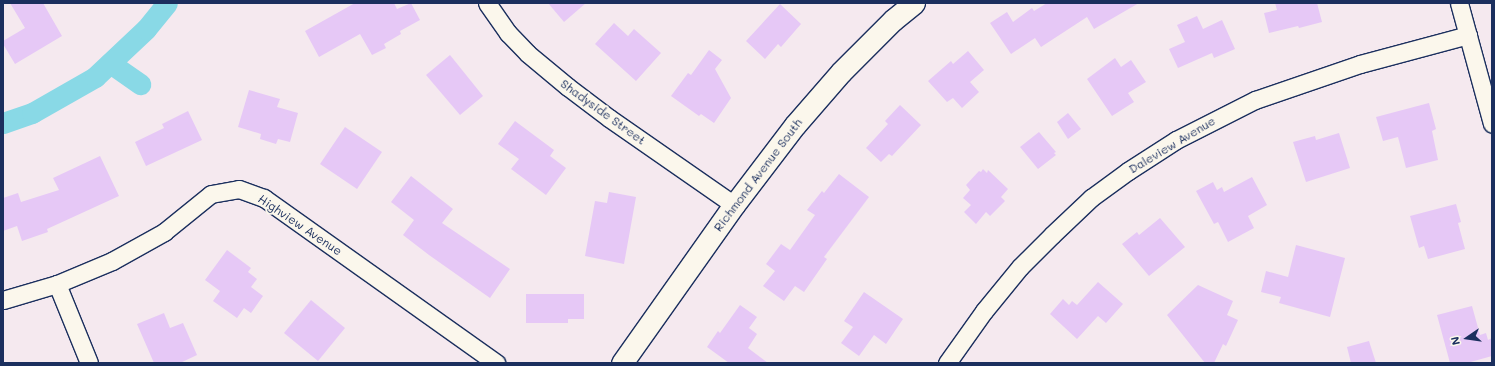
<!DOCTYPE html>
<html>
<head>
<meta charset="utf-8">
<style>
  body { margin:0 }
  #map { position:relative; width:1495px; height:366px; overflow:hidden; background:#f5e9ef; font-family:Mali,sans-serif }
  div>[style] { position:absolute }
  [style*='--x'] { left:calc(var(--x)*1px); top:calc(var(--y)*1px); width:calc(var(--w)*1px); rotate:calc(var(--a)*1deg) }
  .canal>* { height:21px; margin:-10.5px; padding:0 10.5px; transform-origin:10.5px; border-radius:10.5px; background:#89d9e6 }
  .building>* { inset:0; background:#e6c8f6 }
  .roads { filter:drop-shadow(1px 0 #1b2f5e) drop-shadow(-1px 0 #1b2f5e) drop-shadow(0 1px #1b2f5e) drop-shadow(0 -1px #1b2f5e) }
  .minor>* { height:17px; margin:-8.5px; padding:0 8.5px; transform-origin:8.5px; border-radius:8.5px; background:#fbf7ec }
  .tertiary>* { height:21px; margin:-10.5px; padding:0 10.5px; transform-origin:10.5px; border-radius:10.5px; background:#fbf7ec }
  span { translate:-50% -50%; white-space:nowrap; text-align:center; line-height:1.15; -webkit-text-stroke:4px #fbf7ec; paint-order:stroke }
  .street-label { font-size:12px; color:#1b2f5e }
  .frame { position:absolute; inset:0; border:4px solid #1b2f5e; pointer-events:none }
  .north { position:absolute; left:1447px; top:318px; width:40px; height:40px; -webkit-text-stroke:3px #fbf7ec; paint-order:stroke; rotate:257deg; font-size:11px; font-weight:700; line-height:16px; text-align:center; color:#1b2f5e }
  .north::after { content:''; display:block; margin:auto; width:14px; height:18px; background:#1b2f5e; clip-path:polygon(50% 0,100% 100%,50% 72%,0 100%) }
</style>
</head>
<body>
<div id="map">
  <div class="canal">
    <div style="--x:110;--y:63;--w:37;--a:35"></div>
    <div style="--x:3;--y:123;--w:31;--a:-19"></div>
    <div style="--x:32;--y:113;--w:73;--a:-29.7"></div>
    <div style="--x:95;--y:77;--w:70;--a:-43.3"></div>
    <div style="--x:146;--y:29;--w:33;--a:-51"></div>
  </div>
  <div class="building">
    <div style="clip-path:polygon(10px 3px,43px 3px,62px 36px,15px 64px,3px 44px,3px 41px,25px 28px)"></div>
    <div style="clip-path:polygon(355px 3px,394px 3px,397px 9px,411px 3px,420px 20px,400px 31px,401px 34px,384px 44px,386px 48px,372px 55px,360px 34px,319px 57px,305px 31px)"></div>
    <div style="clip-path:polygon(548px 3px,586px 3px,564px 22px)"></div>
    <div style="clip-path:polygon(1047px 3px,1139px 3px,1094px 29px,1087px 17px,1041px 47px,1035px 38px,1011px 54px,990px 23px,1007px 12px,1013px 22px,1032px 8px,1034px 11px)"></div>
    <div style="clip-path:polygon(1275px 3px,1317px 3px,1322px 22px,1299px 28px,1298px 26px,1269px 33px,1264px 13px,1277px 10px)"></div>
    <div style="clip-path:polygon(780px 4px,801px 24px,781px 47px,778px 44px,765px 59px,746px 41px)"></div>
    <div style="clip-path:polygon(1197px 16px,1203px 29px,1222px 20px,1235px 49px,1214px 58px,1212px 53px,1178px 68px,1169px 49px,1185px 42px,1177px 25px)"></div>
    <div style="clip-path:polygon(614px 23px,628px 36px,634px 29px,661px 53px,636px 81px,595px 44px)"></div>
    <div style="clip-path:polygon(709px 50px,722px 60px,715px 69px,731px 98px,714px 123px,701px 114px,699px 116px,671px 96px,688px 73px,691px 75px)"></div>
    <div style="clip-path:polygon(968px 51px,984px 70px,970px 82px,979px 92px,962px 108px,953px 98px,947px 102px,928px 81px,951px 61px,953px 64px)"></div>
    <div style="clip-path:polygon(450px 55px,483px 96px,460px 115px,426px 75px)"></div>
    <div style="clip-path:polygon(1115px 58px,1121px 67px,1131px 60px,1146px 82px,1128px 93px,1134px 102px,1112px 116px,1087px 79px)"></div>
    <div style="clip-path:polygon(249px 90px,280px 99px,277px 107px,298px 113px,290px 142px,278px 139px,276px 144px,260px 139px,261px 134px,238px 127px)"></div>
    <div style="clip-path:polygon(1429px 103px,1436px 129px,1432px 131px,1438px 160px,1406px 168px,1398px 137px,1383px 141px,1376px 117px)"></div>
    <div style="clip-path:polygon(900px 105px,921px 125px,892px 156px,889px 154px,881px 162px,866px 148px,888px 124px,885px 121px)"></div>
    <div style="clip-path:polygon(188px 111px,202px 140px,146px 166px,135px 142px,164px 128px,162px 124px)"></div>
    <div style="clip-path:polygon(1068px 113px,1081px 129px,1068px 139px,1057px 122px)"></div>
    <div style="clip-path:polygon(515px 121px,554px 150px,550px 156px,566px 168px,546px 195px,511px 169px,519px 159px,498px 144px)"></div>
    <div style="clip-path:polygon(345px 127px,382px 152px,357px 189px,320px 164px)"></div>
    <div style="clip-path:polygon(1039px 132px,1056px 152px,1054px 153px,1056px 155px,1038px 169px,1020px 147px)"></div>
    <div style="clip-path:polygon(1339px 133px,1350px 168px,1306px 182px,1293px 142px,1315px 136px,1316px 140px)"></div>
    <div style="clip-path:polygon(100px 156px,119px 196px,47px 229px,48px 232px,22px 241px,17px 226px,3px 231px,3px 198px,18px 193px,21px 202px,59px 190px,53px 178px)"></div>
    <div style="clip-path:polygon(983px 169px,987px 173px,988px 170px,1008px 189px,1001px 197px,1005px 201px,990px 216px,986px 212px,976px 224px,964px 212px,971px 205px,963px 198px,970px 190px,966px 185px,979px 171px,981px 172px)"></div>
    <div style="clip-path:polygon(839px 174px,869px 197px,824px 257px,827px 259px,804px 292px,795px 286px,784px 301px,763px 286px,775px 271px,766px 264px,781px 244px,790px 250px,815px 215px,807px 210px,822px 191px,824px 193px)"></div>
    <div style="clip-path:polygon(411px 176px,453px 209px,442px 223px,510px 269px,490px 298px,429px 255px,403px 235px,414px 220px,391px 202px)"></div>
    <div style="clip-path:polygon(1252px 177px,1267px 205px,1248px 216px,1254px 228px,1228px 242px,1218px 222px,1214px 224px,1196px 191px,1213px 182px,1217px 190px,1222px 187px,1224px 192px)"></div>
    <div style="clip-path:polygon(609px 192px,636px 197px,624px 264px,585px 256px,595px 201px,607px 203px)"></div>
    <div style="clip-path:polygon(1456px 204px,1461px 222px,1458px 223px,1465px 249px,1428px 259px,1424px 246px,1419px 248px,1410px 216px)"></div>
    <div style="clip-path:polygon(1160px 218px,1185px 247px,1149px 276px,1122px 244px,1137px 232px,1139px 235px)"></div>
    <div style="clip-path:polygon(1296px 245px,1345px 258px,1330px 317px,1279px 303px,1281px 297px,1261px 292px,1266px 271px,1288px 277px)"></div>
    <div style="clip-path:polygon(227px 250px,251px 268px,248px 272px,257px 279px,251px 287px,263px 296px,251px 313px,244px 308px,237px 318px,213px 301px,220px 291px,205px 280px)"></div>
    <div style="clip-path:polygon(1098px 282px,1123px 304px,1106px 323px,1098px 316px,1077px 339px,1050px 314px,1063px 299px,1069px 305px,1072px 301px,1077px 305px)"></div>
    <div style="clip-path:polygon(1198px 285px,1233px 301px,1227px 315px,1238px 320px,1226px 346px,1223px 344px,1214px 363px,1205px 363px,1167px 315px)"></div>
    <div style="clip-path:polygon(864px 292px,903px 319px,886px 344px,874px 335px,859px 356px,841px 343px,853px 327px,844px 321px)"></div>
    <div style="clip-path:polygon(526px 294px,584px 294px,584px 319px,568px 319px,568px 323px,526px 323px)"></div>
    <div style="clip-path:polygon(311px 300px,345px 328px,318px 361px,284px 333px)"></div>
    <div style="clip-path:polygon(740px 305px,757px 317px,749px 328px,757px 334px,748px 348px,768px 363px,729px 363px,707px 347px,718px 331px,720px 333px)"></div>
    <div style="clip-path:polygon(1472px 306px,1480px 335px,1486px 333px,1488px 340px,1492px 338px,1492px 356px,1467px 363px,1450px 363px,1437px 315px)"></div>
    <div style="clip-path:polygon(164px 313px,170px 328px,183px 323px,197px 355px,180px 363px,154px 363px,137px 324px)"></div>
    <div style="clip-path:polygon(1369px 341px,1376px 363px,1351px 363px,1347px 347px)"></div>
  </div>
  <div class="roads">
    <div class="minor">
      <div style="--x:487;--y:3;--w:37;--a:55"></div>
      <div style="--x:508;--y:33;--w:28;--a:46"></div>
      <div style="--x:527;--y:53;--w:53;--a:39.7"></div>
      <div style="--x:568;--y:87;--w:51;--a:37.1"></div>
      <div style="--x:609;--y:118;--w:152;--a:34.8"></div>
      <div style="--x:1459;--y:3;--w:125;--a:74.7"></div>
      <div style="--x:57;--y:284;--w:85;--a:67.9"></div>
      <div style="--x:3;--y:300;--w:56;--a:-16.5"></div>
      <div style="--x:57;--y:284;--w:60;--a:-22.7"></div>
      <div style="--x:112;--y:261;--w:60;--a:-29.1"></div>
      <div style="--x:164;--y:232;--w:60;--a:-39"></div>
      <div style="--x:211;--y:194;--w:28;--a:-10"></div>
      <div style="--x:239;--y:189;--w:27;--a:20"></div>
      <div style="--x:264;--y:198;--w:285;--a:35.4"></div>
      <div style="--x:947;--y:363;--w:64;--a:-54.6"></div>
      <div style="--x:984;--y:311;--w:57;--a:-50.7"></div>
      <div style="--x:1020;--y:267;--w:45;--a:-45"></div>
      <div style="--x:1052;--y:235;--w:54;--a:-43.5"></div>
      <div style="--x:1091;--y:198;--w:46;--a:-36.1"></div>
      <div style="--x:1128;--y:171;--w:57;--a:-32.9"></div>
      <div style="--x:1176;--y:140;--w:89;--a:-26.9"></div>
      <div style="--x:1255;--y:100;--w:111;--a:-18.9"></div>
      <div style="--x:1360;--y:64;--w:112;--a:-15"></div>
    </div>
    <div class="tertiary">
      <div style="--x:622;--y:363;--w:194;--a:-54.7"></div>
      <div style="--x:734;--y:205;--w:101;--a:-52.7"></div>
      <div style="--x:795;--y:125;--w:70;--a:-49"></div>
      <div style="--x:841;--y:72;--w:74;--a:-45"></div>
      <div style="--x:893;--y:20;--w:27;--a:-39"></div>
    </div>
  </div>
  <div class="street-label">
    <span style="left:603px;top:112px;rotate:36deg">Shadyside Street</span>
    <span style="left:1172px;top:145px;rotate:-31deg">Daleview Avenue</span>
    <span style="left:758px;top:175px;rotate:-53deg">Richmond Avenue South</span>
    <span style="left:300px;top:225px;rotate:34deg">Highview Avenue</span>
  </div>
  <div class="frame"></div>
  <div class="north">N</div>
</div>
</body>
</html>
